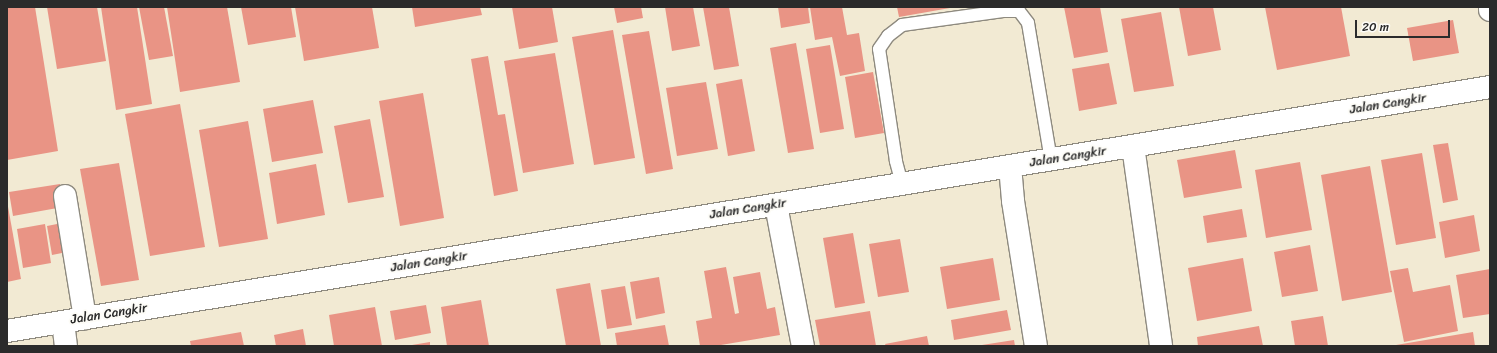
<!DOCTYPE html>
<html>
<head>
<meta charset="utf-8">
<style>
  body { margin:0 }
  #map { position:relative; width:1497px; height:353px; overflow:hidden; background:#f2ead3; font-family:Sriracha,sans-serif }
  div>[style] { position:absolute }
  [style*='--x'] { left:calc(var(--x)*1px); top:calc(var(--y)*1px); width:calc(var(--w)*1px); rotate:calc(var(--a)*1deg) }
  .building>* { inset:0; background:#e99485 }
  .roads { filter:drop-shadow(1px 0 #8e8a7f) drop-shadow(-1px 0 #8e8a7f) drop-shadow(0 1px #8e8a7f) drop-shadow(0 -1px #8e8a7f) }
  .lane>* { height:12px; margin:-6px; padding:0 6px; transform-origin:6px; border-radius:6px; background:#fff }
  .street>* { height:22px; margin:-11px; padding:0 11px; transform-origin:11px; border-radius:11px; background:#fff }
  .secondary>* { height:22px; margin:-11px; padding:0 11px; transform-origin:11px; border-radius:11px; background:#fff }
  span { translate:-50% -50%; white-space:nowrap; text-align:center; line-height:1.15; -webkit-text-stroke:4px #fdfcf7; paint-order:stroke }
  .street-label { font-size:13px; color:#2b2b2b }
  .frame { position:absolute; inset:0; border:8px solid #2b2b2b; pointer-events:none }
  .scale { position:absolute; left:1355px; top:20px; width:95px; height:18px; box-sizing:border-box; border:2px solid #2b2b2b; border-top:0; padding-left:5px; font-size:12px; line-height:14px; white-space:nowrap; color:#2b2b2b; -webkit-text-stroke:3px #fdfcf7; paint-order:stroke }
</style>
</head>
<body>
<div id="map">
  <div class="building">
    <div style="clip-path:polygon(7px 7px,35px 7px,58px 151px,7px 160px)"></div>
    <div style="clip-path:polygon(47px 7px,97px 7px,106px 61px,57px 69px)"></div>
    <div style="clip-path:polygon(101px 7px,137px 7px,152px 104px,116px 110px)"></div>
    <div style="clip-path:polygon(139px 7px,164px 7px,173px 56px,149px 60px)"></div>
    <div style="clip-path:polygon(167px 7px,227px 7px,240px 82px,180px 92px)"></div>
    <div style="clip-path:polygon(241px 7px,291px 7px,296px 37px,248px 45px)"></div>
    <div style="clip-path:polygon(295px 7px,372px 7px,379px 48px,304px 61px)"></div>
    <div style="clip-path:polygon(412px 7px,480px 7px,482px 15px,415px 27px)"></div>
    <div style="clip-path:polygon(512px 7px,552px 7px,558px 42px,519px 49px)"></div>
    <div style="clip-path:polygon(614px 7px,641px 7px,643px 18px,617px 23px)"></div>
    <div style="clip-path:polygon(665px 7px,693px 7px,700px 46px,672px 51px)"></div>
    <div style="clip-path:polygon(703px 7px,729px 7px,739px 66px,714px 70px)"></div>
    <div style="clip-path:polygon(778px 7px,808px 7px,810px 23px,781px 28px)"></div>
    <div style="clip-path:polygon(810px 7px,842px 7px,847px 35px,859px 33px,865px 71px,840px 76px,832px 37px,815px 40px)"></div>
    <div style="clip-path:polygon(897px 7px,950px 7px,950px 8px,899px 17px)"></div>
    <div style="clip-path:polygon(1064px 7px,1100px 7px,1108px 52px,1074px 58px)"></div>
    <div style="clip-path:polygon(1179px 7px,1213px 7px,1221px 50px,1188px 56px)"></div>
    <div style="clip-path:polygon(1265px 7px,1341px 7px,1350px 56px,1277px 70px)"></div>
    <div style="clip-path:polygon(1161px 12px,1174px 86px,1134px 92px,1121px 19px)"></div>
    <div style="clip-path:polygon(1453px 20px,1459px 53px,1413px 61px,1407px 28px)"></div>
    <div style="clip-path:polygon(613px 30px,635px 158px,594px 165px,572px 37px)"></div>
    <div style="clip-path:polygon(649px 31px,673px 169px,646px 174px,622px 35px)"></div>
    <div style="clip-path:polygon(796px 43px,814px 149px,788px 153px,770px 48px)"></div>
    <div style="clip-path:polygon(830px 45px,844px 129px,820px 133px,806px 49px)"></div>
    <div style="clip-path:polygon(555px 53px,574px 164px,523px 173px,504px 61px)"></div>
    <div style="clip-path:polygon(488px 56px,498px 115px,505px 114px,518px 191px,494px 196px,471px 59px)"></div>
    <div style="clip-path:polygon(1109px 63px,1117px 104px,1079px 111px,1072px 69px)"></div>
    <div style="clip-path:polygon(873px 72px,884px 133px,855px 138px,845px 77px)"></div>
    <div style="clip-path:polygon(742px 79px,755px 151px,728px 156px,716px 84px)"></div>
    <div style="clip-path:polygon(706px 82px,718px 149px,677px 156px,666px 88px)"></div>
    <div style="clip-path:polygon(423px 93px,444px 218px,400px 226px,379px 101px)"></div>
    <div style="clip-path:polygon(313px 100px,323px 153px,272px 162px,263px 109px)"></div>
    <div style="clip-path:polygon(180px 104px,205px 247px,150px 256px,125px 114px)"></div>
    <div style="clip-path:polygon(370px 119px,384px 197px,348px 203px,334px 126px)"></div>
    <div style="clip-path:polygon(248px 121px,268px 239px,219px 247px,199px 130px)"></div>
    <div style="clip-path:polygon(1448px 143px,1458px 200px,1443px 203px,1433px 145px)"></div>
    <div style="clip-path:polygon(1235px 150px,1242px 188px,1184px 198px,1177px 160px)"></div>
    <div style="clip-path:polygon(1422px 153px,1436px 238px,1396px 245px,1381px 160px)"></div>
    <div style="clip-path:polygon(1300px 162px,1312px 230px,1266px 238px,1255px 170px)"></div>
    <div style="clip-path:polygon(119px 163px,139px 280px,101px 286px,80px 169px)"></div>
    <div style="clip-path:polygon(316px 164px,325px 215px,277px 224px,269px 173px)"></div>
    <div style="clip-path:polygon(1370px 166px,1392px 292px,1342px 301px,1321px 175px)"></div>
    <div style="clip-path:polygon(60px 184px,63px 207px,13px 216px,9px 192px)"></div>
    <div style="clip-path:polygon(7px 201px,21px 279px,7px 282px)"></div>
    <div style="clip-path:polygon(1242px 209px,1247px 237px,1207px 243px,1203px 216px)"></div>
    <div style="clip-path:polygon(1474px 215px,1480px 251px,1445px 258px,1439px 222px)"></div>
    <div style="clip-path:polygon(67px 222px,72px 251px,52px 255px,47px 226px)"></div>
    <div style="clip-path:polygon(45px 224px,51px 263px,23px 268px,17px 229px)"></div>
    <div style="clip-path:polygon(853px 233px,865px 303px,835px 308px,823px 238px)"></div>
    <div style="clip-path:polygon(900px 239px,909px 292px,878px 297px,869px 244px)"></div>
    <div style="clip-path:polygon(1310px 245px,1318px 291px,1282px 297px,1274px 252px)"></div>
    <div style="clip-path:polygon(993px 258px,1000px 300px,947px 309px,940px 267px)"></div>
    <div style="clip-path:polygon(1243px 258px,1252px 311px,1197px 321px,1188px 268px)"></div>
    <div style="clip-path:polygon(726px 267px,735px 314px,739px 313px,733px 277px,760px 272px,767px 309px,775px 307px,780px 335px,715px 346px,700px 346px,696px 321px,712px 318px,704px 271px)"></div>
    <div style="clip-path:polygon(1408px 268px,1413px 292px,1450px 285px,1458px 331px,1404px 342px,1390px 271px)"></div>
    <div style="clip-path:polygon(1490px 269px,1490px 314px,1463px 318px,1456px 275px)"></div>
    <div style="clip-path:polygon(659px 277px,665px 313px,636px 319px,630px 282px)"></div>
    <div style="clip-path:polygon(590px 283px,601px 346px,566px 346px,556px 289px)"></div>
    <div style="clip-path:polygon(625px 286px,632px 325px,607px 329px,601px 290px)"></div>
    <div style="clip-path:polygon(481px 300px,489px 346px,447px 346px,441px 307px)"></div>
    <div style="clip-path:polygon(426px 305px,431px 333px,395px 340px,390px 311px)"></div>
    <div style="clip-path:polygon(375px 307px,382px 346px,334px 346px,329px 315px)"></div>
    <div style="clip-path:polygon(1007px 310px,1011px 330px,954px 340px,951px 320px)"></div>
    <div style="clip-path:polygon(870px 311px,876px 346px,820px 346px,815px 320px)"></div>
    <div style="clip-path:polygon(1323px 316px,1328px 346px,1295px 346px,1291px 321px)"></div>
    <div style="clip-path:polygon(665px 325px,669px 346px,617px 346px,615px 333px)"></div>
    <div style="clip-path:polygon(1259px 326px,1263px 346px,1198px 346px,1197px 337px)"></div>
    <div style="clip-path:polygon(303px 329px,306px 346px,276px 346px,274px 335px)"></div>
    <div style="clip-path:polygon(241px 332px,244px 346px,191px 346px,190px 341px)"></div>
    <div style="clip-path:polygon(1473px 332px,1475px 346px,1396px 346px,1396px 345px)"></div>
    <div style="clip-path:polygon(927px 336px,929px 346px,886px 346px,885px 344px)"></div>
    <div style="clip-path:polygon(1014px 340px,1015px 346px,982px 346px,982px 345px)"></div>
    <div style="clip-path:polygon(430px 342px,430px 346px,412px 346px,412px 345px)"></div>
  </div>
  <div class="roads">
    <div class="lane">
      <div style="--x:902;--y:184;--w:24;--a:-105"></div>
      <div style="--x:896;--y:161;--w:113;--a:-98.6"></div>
      <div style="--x:879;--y:49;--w:16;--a:-55"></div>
      <div style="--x:888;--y:36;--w:18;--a:-38"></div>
      <div style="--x:902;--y:25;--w:102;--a:-7.9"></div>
      <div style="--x:1003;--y:11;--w:16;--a:0"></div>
      <div style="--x:1019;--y:11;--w:15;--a:53"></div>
      <div style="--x:1028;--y:23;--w:139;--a:80.5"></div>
    </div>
    <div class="street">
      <div style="--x:1133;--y:146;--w:202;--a:82"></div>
      <div style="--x:1010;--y:166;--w:35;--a:85"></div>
      <div style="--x:1013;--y:201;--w:147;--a:81"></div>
      <div style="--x:65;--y:196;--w:124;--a:80.7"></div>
      <div style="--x:776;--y:205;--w:144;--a:79.2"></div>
      <div style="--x:63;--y:322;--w:24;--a:83"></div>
      <div style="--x:7;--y:331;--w:1503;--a:-9.34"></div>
    </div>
    <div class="secondary">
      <div style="--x:1490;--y:7;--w:3;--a:90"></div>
    </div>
  </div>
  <div class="street-label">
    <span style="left:1388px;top:104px;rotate:-9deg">Jalan Cangkir</span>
    <span style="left:1068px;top:157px;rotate:-9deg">Jalan Cangkir</span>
    <span style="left:748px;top:209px;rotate:-9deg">Jalan Cangkir</span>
    <span style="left:429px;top:262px;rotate:-9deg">Jalan Cangkir</span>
    <span style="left:109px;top:314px;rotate:-9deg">Jalan Cangkir</span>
  </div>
  <div class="frame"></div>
  <div class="scale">20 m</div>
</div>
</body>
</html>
